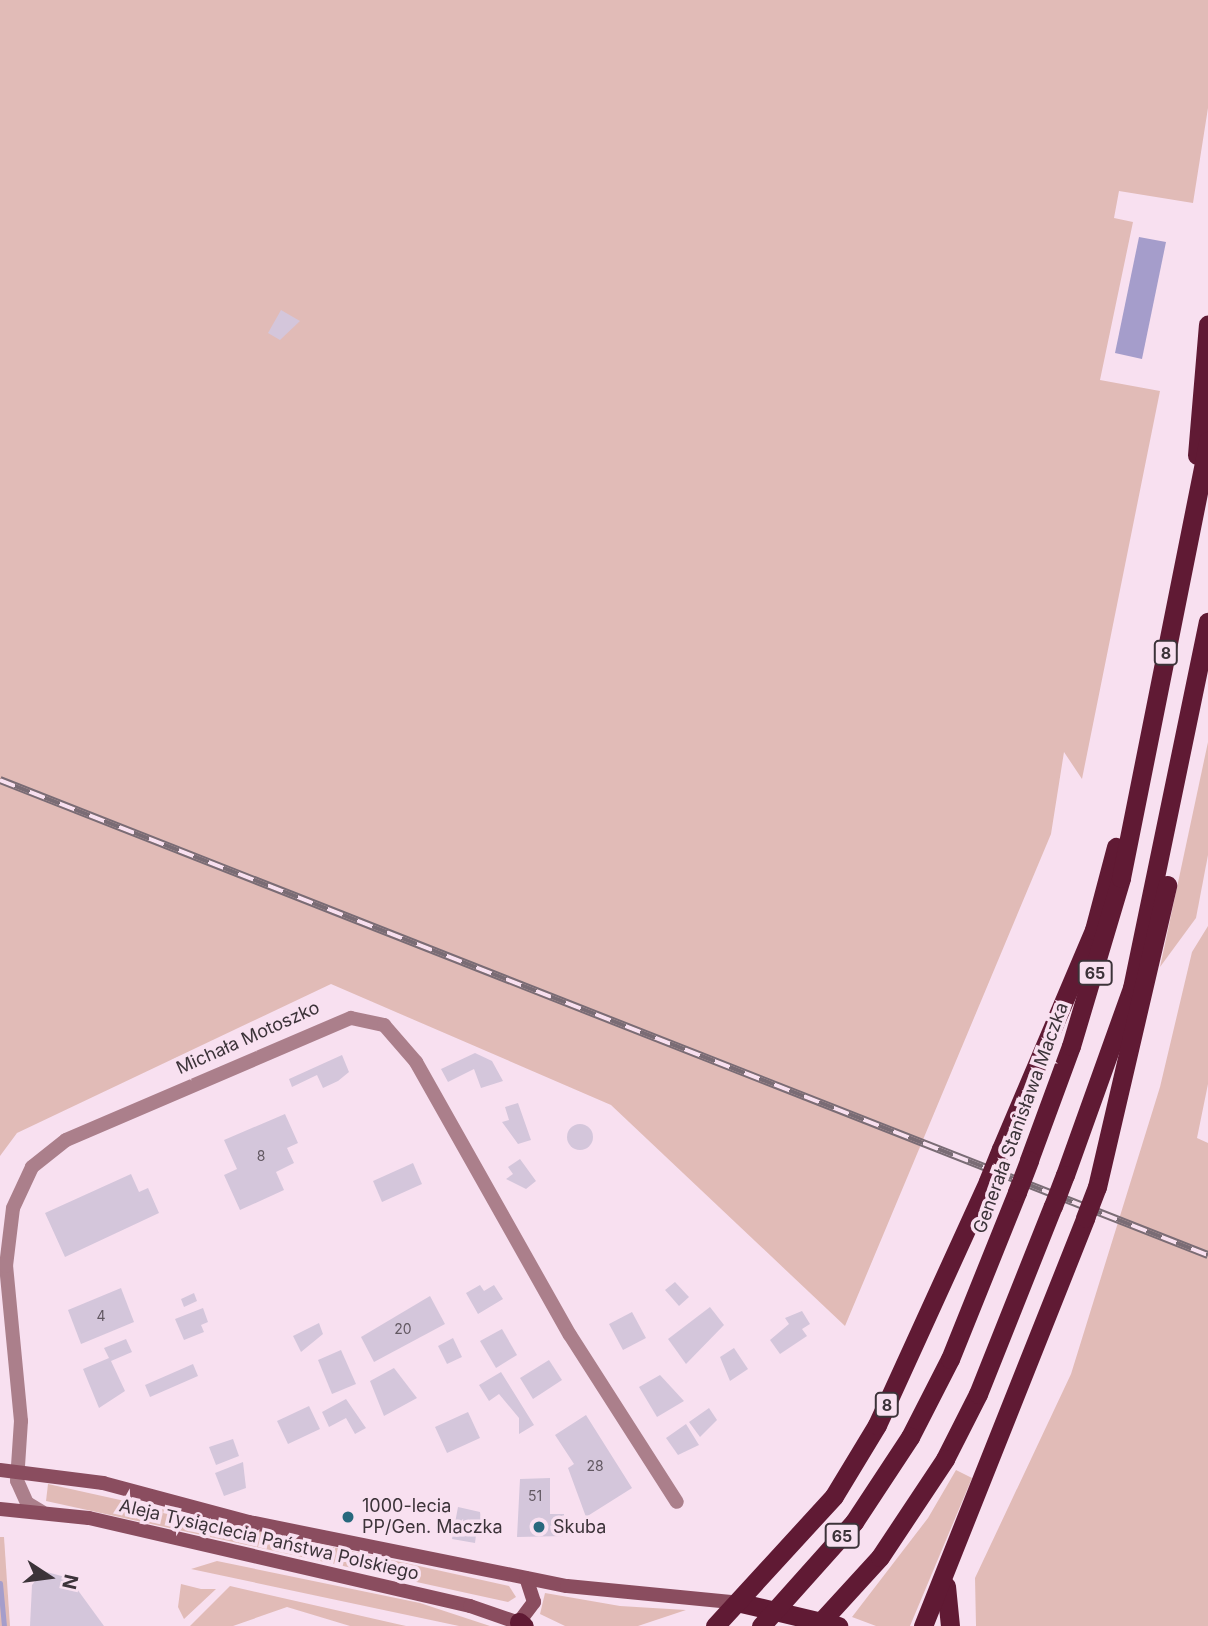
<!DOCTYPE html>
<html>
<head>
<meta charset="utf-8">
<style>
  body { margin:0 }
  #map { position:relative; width:1208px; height:1626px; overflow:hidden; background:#f8e0f0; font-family:Inter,sans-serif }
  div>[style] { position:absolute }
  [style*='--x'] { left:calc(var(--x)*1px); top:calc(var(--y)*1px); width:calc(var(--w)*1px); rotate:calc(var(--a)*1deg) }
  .green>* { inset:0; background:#e1bbb7 }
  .water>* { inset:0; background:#a59dcb }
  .stream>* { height:5px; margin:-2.5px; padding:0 2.5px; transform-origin:2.5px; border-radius:2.5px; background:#a59dcb }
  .building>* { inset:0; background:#d4c6db }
  .round { border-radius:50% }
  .minor>* { height:14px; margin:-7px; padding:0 7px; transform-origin:7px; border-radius:7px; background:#ab7f8b }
  .secondary>* { height:14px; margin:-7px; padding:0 7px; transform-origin:7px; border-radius:7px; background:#8a4d5f }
  .trunk>* { height:19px; margin:-9.5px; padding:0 9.5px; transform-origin:9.5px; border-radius:9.5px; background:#601a34 }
  .rail>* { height:8px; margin-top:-4px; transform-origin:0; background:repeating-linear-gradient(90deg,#f8e0f0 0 16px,#7a6c75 0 32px); box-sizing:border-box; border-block:2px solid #7a6c75 }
  .trunk-bridge>* { height:19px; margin:-9.5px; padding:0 9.5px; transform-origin:9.5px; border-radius:9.5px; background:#601a34 }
  .dots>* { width:19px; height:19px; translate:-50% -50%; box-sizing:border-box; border:4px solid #f8e0f0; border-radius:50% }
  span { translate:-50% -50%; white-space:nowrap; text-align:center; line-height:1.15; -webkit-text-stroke:7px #f8e0f0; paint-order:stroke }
  .number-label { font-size:14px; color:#625862 }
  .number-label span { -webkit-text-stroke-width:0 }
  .shield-label span { padding:2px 5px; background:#f8e0f0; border:2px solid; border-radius:5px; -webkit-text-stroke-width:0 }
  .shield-label { font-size:16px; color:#3c3339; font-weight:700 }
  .street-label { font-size:18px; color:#3c3339 }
  .poi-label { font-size:18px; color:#3c3339 }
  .left { translate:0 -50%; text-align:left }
  .north { position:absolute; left:14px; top:1542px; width:70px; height:70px; -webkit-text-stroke:5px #f8e0f0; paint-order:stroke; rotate:103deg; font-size:19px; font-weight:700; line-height:28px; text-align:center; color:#3c3339 }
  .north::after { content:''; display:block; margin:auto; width:24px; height:32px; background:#3c3339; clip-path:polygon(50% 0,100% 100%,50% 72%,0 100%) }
</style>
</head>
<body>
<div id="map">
  <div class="green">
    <div style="clip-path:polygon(0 0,1208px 0,1208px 108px,1193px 203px,1119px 191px,1114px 218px,1133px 222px,1100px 380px,1160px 391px,1082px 779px,1064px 752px,1051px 834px,845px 1326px,611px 1105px,331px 984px,17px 1133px,0 1156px)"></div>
    <div style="clip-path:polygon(1208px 742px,1208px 855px,1196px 918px,1160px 967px)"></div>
    <div style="clip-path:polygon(1208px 926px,1208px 1084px,1197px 1138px,1208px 1143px,1208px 1626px,976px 1626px,975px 1578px,1071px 1374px,1160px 1087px,1192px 952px)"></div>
    <div style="clip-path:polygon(956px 1470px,972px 1478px,910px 1626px,876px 1626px,852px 1617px,928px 1518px)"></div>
    <div style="clip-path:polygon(48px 1484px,509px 1586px,516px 1597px,508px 1602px,46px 1501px)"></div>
    <div style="clip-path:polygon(0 1537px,4px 1537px,10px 1626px,0 1626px)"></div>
    <div style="clip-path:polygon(217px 1561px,420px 1603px,490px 1626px,459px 1626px,191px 1569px)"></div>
    <div style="clip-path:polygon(181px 1584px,201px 1589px,216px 1589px,184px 1619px,178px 1607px)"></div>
    <div style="clip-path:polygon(230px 1586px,397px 1624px,406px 1626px,350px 1626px,287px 1607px,233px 1626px,190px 1626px)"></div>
    <div style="clip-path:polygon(545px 1593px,620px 1606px,686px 1610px,638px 1626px,565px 1626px,540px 1614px)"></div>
  </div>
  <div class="water">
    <div style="clip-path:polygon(1139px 237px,1166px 242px,1142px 359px,1115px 353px)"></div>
  </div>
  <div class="stream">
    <div style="--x:0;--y:1583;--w:43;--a:84.7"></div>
  </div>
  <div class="building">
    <div style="clip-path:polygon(281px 310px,300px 321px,280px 340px,268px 333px)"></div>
    <div style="clip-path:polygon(475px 1053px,492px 1061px,503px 1081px,481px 1088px,474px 1069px,448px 1082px,441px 1069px)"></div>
    <div style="clip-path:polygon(342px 1055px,349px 1072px,338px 1081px,323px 1088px,317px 1075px,292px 1087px,289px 1079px)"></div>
    <div style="clip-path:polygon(518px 1103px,531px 1140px,518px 1144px,502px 1122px,509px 1120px,505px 1107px)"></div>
    <div style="clip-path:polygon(285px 1114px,298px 1143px,287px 1148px,294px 1163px,276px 1172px,284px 1190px,240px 1210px,224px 1175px,237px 1169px,224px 1140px)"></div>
    <div class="round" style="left:567px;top:1124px;width:26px;height:26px"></div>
    <div style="clip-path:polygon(520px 1159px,536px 1181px,526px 1189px,506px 1179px,513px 1174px,508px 1167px)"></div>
    <div style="clip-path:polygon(413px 1163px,422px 1184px,382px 1202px,373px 1181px)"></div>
    <div style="clip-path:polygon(131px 1174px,139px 1192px,148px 1188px,159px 1213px,65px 1257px,45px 1213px)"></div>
    <div style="clip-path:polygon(675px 1282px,689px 1297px,679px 1306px,665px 1290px)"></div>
    <div style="clip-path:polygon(480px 1285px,484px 1291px,494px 1285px,503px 1299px,478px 1314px,466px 1293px)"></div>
    <div style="clip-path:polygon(121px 1288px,134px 1322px,81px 1344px,68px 1310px)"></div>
    <div style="clip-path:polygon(194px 1293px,197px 1301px,184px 1307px,181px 1299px)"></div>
    <div style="clip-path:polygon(430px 1296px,445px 1324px,374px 1362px,361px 1337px)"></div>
    <div style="clip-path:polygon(710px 1307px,724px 1325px,686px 1364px,668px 1339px)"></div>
    <div style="clip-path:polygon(203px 1308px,208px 1322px,201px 1325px,204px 1332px,184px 1340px,175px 1319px)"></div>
    <div style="clip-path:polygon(802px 1311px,810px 1324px,802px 1329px,807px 1336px,780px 1354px,770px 1340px,789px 1324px,785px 1318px)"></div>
    <div style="clip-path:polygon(632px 1312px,646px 1338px,623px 1350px,609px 1324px)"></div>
    <div style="clip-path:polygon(319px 1323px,323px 1334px,301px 1352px,293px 1336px)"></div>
    <div style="clip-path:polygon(502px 1329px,517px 1355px,496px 1368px,480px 1341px)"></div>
    <div style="clip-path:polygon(453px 1338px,462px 1357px,447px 1364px,438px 1346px)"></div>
    <div style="clip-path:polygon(126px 1339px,132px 1352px,111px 1361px,125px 1391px,99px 1408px,83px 1369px,109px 1358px,104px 1348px)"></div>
    <div style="clip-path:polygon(734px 1348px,748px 1369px,730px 1381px,720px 1357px)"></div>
    <div style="clip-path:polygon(341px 1350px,356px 1384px,332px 1394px,318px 1360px)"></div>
    <div style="clip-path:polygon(549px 1360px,562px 1380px,533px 1399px,520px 1378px)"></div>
    <div style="clip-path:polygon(193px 1364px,198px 1376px,150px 1397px,145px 1385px)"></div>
    <div style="clip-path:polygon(394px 1368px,417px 1398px,384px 1416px,370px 1381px)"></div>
    <div style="clip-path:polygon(501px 1372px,534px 1425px,519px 1434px,519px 1418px,499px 1394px,489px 1401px,479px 1385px)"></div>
    <div style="clip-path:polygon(660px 1375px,684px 1401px,657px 1417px,639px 1387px)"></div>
    <div style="clip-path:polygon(346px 1399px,366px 1428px,355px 1434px,346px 1418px,329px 1427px,322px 1412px)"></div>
    <div style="clip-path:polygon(309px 1406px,320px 1429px,288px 1444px,277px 1421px)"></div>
    <div style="clip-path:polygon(709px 1408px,717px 1420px,700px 1437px,689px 1422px)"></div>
    <div style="clip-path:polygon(468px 1412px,480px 1438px,447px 1453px,435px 1427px)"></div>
    <div style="clip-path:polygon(586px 1415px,632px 1488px,586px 1517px,568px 1468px,574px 1464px,555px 1435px)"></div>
    <div style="clip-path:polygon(686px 1424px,699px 1445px,678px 1455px,666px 1438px)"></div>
    <div style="clip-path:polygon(233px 1439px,239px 1456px,216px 1465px,209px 1447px)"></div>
    <div style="clip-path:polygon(243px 1462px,246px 1488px,224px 1496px,215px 1473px)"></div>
    <div style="clip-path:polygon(550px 1478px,550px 1514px,564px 1514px,565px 1536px,517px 1537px,520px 1479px)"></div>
    <div style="clip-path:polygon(458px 1507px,480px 1512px,483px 1536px,476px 1535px,475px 1543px,452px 1539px)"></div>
    <div style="clip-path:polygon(43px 1571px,69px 1578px,104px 1626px,30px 1626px,32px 1585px)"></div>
  </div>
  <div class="minor">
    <div style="--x:42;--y:1512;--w:17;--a:-149"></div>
    <div style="--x:27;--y:1503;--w:24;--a:-114"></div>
    <div style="--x:17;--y:1481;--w:60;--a:-86.2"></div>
    <div style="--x:21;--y:1421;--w:156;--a:-95.5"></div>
    <div style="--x:6;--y:1266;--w:58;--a:-83.1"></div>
    <div style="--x:13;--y:1208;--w:45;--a:-65.1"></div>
    <div style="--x:32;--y:1167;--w:43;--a:-38.5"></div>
    <div style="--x:66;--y:1140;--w:310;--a:-23.2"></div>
    <div style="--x:351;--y:1018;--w:34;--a:12"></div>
    <div style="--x:384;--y:1025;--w:49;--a:49.1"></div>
    <div style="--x:416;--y:1062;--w:313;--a:60.6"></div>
    <div style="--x:570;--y:1335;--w:198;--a:57.4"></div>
  </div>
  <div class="secondary">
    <div style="--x:0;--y:1470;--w:104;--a:7.2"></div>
    <div style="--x:103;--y:1483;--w:151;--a:15"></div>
    <div style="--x:249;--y:1522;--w:324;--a:11.4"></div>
    <div style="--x:567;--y:1586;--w:175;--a:5.6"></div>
    <div style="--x:0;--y:1509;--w:89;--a:5.8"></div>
    <div style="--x:89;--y:1518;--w:391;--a:13"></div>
    <div style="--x:470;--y:1606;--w:58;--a:19.1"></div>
    <div style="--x:519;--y:1622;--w:25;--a:-53"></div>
    <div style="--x:534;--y:1602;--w:25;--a:-108"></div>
  </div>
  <div class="trunk">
    <div style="--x:1197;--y:455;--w:131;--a:-85.2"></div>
    <div style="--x:1001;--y:1149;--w:238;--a:-67"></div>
    <div style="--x:1094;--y:930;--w:86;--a:-75.2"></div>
    <div style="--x:1029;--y:1160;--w:121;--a:-69.8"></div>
    <div style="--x:1071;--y:1046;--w:175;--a:-73.4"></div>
    <div style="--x:1121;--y:878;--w:446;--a:-78.7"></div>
    <div style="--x:1065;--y:1175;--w:199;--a:-70.3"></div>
    <div style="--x:1132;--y:988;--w:374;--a:-78.3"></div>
    <div style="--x:1097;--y:1187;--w:310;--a:-76.9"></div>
    <div style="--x:910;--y:1437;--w:88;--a:-62.9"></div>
    <div style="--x:950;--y:1359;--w:180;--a:-68.1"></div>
    <div style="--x:945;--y:1459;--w:73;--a:-63.1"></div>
    <div style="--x:978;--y:1394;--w:202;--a:-68.3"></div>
    <div style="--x:946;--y:1586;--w:40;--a:84.3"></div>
    <div style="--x:741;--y:1603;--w:100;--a:13.3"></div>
    <div style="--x:519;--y:1622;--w:6;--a:39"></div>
    <div style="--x:715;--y:1626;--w:176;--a:-47.5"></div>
    <div style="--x:834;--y:1496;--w:83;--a:-58.8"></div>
    <div style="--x:877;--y:1425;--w:268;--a:-65.5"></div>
    <div style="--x:923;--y:1626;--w:439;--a:-68.3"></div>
  </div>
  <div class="rail">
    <div style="--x:0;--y:780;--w:1298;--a:21.47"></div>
  </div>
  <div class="trunk-bridge">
    <div style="--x:988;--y:1181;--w:35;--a:-68"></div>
    <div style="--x:1017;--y:1192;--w:34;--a:-69"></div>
    <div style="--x:1053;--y:1206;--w:33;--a:-69"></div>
    <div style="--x:1085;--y:1218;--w:33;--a:-69"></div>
    <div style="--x:761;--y:1626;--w:140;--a:-48.2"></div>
    <div style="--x:854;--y:1522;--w:102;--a:-56.6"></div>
    <div style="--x:817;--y:1626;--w:93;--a:-47.6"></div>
    <div style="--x:880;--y:1557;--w:118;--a:-56.4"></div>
  </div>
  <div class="dots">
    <div style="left:348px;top:1517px;background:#28687d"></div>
    <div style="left:539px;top:1527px;background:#28687d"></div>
  </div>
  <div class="number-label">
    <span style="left:261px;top:1156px">8</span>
    <span style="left:101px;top:1316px">4</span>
    <span style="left:403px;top:1329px">20</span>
    <span style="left:595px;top:1466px">28</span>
    <span style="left:535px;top:1496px">51</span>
  </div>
  <div class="shield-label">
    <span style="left:1166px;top:653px">8</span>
    <span style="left:1095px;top:973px">65</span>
    <span style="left:887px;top:1405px">8</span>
    <span style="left:842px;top:1536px">65</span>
  </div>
  <div class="street-label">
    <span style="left:248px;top:1038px;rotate:-24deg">Michała Motoszko</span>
    <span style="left:1021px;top:1118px;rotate:-70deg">Generała Stanisława Maczka</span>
    <span style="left:269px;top:1540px;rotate:13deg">Aleja Tysiąclecia Państwa Polskiego</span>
  </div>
  <div class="poi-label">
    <span class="left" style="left:362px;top:1517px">1000-lecia<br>PP/Gen. Maczka</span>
    <span class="left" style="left:553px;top:1527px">Skuba</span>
  </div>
  <div class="north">N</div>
</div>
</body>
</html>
